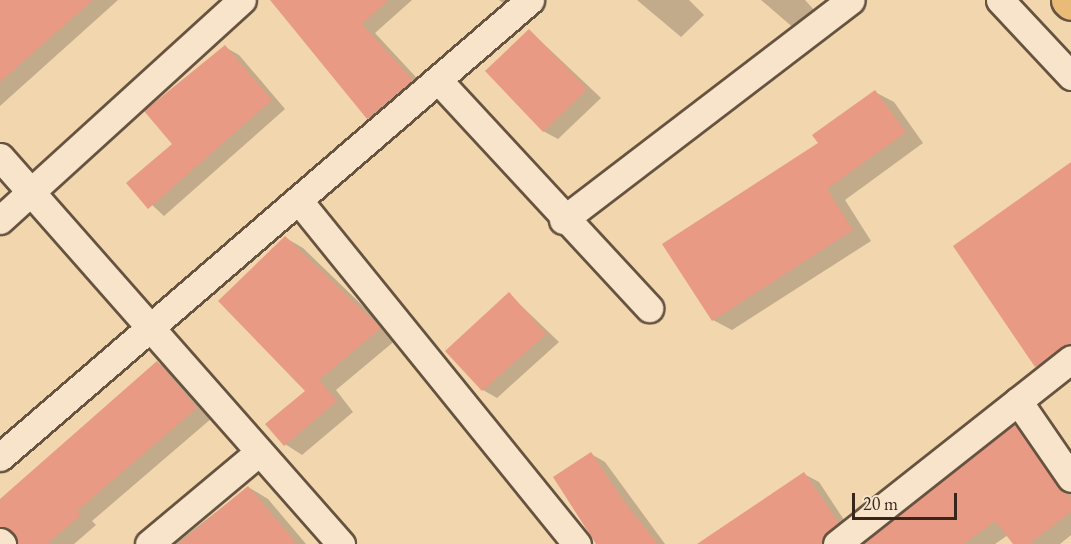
<!DOCTYPE html>
<html>
<head>
<meta charset="utf-8">
<style>
  body { margin:0 }
  #map { position:relative; width:1071px; height:544px; overflow:hidden; background:#f2d6ae; font-family:"EB Garamond",serif }
  div>[style] { position:absolute }
  [style*='--x'] { left:calc(var(--x)*1px); top:calc(var(--y)*1px); width:calc(var(--w)*1px); rotate:calc(var(--a)*1deg) }
  .shadow>* { inset:0; background:#0003 }
  .building>* { inset:0; background:#e89a85 }
  .roads { filter:drop-shadow(2px 0 #665340) drop-shadow(-2px 0 #665340) drop-shadow(0 2px #665340) drop-shadow(0 -2px #665340) }
  .street>* { height:27px; margin:-13.5px; padding:0 13.5px; transform-origin:13.5px; border-radius:13.5px; background:#f7e4ca }
  .primary>* { height:33px; margin:-16.5px; padding:0 16.5px; transform-origin:16.5px; border-radius:16.5px; background:#e9bb77 }
  span { translate:-50% -50%; white-space:nowrap; text-align:center; line-height:1.15; -webkit-text-stroke:4.5px #f7e4ca; paint-order:stroke }
  .scale { position:absolute; left:852px; top:493px; width:105px; height:27px; box-sizing:border-box; border:3px solid #37271b; border-top:0; padding-left:8px; font-size:18px; line-height:21px; white-space:nowrap; color:#37271b; -webkit-text-stroke:4px #f7e4ca; paint-order:stroke }
</style>
</head>
<body>
<div id="map">
  <div class="shadow">
    <div style="clip-path:polygon(0 0,118px 0,0 106px)"></div>
    <div style="clip-path:polygon(271px 0,412px 0,375px 33px,427px 89px,383px 127px,368px 118px)"></div>
    <div style="clip-path:polygon(499px 0,538px 0,521px 15px)"></div>
    <div style="clip-path:polygon(637px 0,689px 0,704px 15px,681px 37px)"></div>
    <div style="clip-path:polygon(761px 0,805px 0,816px 12px,796px 30px)"></div>
    <div style="clip-path:polygon(530px 31px,601px 98px,558px 139px,543px 131px)"></div>
    <div style="clip-path:polygon(225px 47px,239px 55px,285px 109px,164px 216px,128px 183px,174px 145px)"></div>
    <div style="clip-path:polygon(875px 92px,894px 102px,923px 143px,845px 200px,871px 241px,732px 330px,713px 320px,820px 143px)"></div>
    <div style="clip-path:polygon(1071px 165px,1071px 367px,1056px 377px,1036px 366px)"></div>
    <div style="clip-path:polygon(286px 238px,303px 248px,397px 339px,336px 390px,353px 412px,302px 455px,285px 444px,307px 391px)"></div>
    <div style="clip-path:polygon(509px 294px,559px 342px,497px 398px,483px 390px)"></div>
    <div style="clip-path:polygon(158px 363px,174px 372px,212px 418px,92px 521px,96px 525px,74px 544px,17px 544px,15px 535px,0 526px,0 501px)"></div>
    <div style="clip-path:polygon(1014px 426px,1032px 436px,1071px 492px,1071px 535px,1060px 544px,1015px 544px,1008px 535px,995px 544px,865px 544px)"></div>
    <div style="clip-path:polygon(591px 454px,605px 462px,665px 544px,599px 544px)"></div>
    <div style="clip-path:polygon(804px 474px,819px 482px,852px 532px,842px 544px,700px 544px)"></div>
    <div style="clip-path:polygon(248px 487px,268px 499px,306px 544px,175px 544px)"></div>
  </div>
  <div class="building">
    <div style="clip-path:polygon(0 0,93px 0,0 82px)"></div>
    <div style="clip-path:polygon(270px 0,388px 0,362px 24px,413px 80px,367px 119px)"></div>
    <div style="clip-path:polygon(529px 29px,587px 89px,543px 132px,485px 71px)"></div>
    <div style="clip-path:polygon(225px 45px,272px 100px,148px 209px,126px 183px,172px 144px,144px 111px)"></div>
    <div style="clip-path:polygon(875px 90px,906px 132px,827px 189px,853px 230px,712px 321px,662px 244px,818px 143px,812px 135px)"></div>
    <div style="clip-path:polygon(1071px 162px,1071px 344px,1035px 367px,953px 246px)"></div>
    <div style="clip-path:polygon(285px 236px,381px 328px,319px 380px,337px 401px,284px 446px,265px 424px,305px 391px,218px 301px)"></div>
    <div style="clip-path:polygon(509px 292px,546px 334px,482px 391px,445px 351px)"></div>
    <div style="clip-path:polygon(157px 361px,197px 408px,77px 511px,81px 515px,47px 544px,17px 544px,13px 533px,0 527px,0 499px)"></div>
    <div style="clip-path:polygon(1014px 424px,1071px 499px,1071px 512px,1029px 544px,1013px 544px,995px 521px,964px 544px,862px 544px)"></div>
    <div style="clip-path:polygon(591px 452px,623px 500px,658px 544px,596px 544px,553px 477px)"></div>
    <div style="clip-path:polygon(804px 472px,839px 523px,822px 544px,697px 544px)"></div>
    <div style="clip-path:polygon(248px 486px,297px 544px,178px 544px)"></div>
  </div>
  <div class="roads">
    <div class="street">
      <div style="--x:1000;--y:0;--w:104;--a:46.9"></div>
      <div style="--x:438;--y:80;--w:311;--a:47.2"></div>
      <div style="--x:0;--y:157;--w:516;--a:48.62"></div>
      <div style="--x:299;--y:201;--w:442;--a:51"></div>
      <div style="--x:0;--y:220;--w:327;--a:-42.3"></div>
      <div style="--x:563;--y:220;--w:362;--a:-37.4"></div>
      <div style="--x:1018;--y:401;--w:93;--a:55.5"></div>
      <div style="--x:0;--y:457;--w:700;--a:-40.77"></div>
      <div style="--x:0;--y:542;--w:3;--a:45"></div>
      <div style="--x:149;--y:544;--w:143;--a:-39.9"></div>
      <div style="--x:837;--y:544;--w:298;--a:-38.3"></div>
    </div>
    <div class="primary">
      <div style="--x:1068;--y:0;--w:4;--a:45"></div>
    </div>
  </div>
  <div class="scale">20 m</div>
</div>
</body>
</html>
